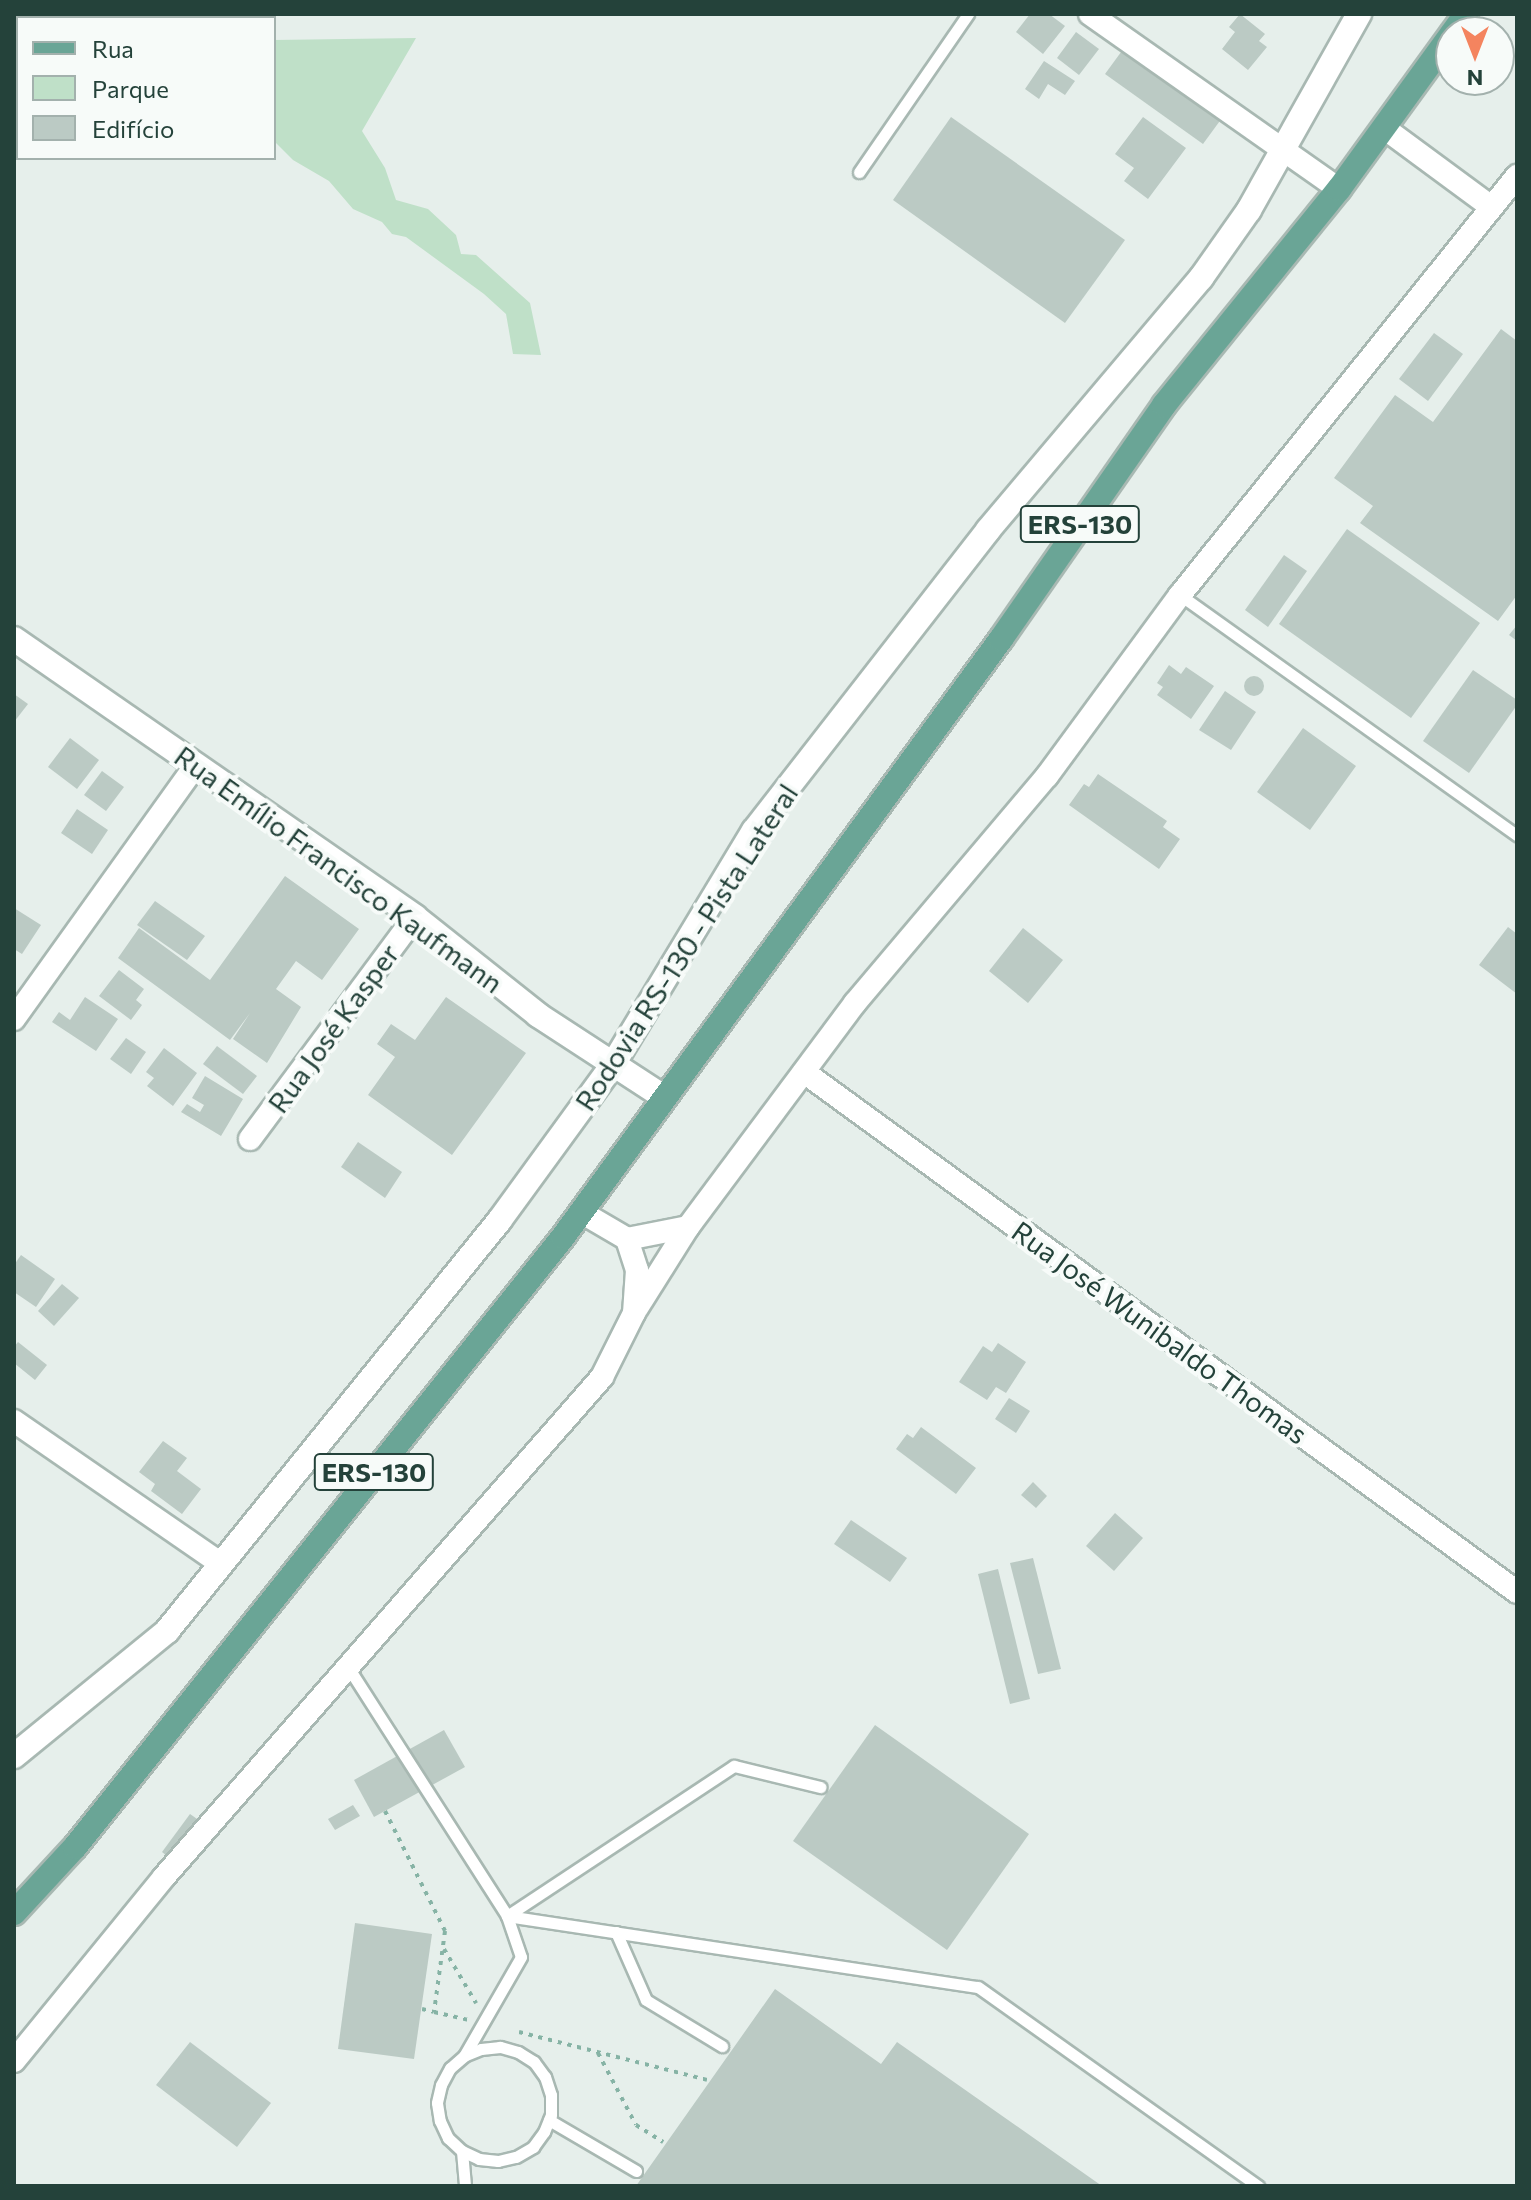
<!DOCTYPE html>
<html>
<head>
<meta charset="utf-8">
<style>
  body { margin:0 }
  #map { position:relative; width:1531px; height:2200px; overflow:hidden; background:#e6efeb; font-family:Commissioner,sans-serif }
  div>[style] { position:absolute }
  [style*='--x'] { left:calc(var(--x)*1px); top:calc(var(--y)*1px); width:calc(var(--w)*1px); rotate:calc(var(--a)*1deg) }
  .green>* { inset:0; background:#bfe0c8 }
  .building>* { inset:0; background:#bbcac4 }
  .round { border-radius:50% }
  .path>* { height:4px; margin-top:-2px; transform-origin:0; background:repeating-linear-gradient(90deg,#86b3a5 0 4px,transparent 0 10px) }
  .roads { filter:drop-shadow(2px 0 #a8b8b2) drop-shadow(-2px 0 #a8b8b2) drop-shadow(0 2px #a8b8b2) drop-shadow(0 -2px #a8b8b2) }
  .lane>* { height:11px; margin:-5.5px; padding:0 5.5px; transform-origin:5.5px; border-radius:5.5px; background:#fff }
  .street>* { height:22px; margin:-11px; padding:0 11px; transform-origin:11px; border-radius:11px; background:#fff }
  .secondary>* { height:24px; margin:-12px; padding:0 12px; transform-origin:12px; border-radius:12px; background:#fff }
  .primary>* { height:24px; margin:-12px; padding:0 12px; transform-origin:12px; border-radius:12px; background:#6aa596 }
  span { translate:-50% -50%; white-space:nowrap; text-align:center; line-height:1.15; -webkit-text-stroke:8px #f7fbf9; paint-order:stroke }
  .shield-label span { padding:2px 6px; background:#f7fbf9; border:2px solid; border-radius:6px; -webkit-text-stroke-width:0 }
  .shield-label { font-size:26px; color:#24423a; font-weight:700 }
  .street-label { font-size:28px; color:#24423a }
  .frame { position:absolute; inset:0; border:16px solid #24423a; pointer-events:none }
  .legend { position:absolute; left:16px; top:16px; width:260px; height:144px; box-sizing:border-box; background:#f7fbf9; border:2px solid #a3b1ad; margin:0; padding:10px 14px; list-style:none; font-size:24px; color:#24423a }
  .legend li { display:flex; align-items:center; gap:16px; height:40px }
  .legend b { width:40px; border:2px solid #a3b1ad }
  .north { position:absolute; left:1435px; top:16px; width:80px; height:80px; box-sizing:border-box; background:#f7fbf9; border:2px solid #a3b1ad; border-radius:50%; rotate:180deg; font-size:22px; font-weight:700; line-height:32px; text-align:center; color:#24423a }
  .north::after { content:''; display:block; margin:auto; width:28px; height:36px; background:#f4845f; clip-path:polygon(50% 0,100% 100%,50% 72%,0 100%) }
</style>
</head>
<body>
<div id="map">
  <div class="green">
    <div style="clip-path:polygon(416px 38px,362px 131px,385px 168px,396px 200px,428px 209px,456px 235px,461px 254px,476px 255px,530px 303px,541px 355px,513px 354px,506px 314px,484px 294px,406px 237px,392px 234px,382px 222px,353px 209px,329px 181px,293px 160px,274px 141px,274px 40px)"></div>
  </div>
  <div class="building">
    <div style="clip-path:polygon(1030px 14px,1049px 14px,1065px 26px,1043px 54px,1016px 32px)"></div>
    <div style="clip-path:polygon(1240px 14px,1265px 34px,1259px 41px,1267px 47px,1248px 70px,1222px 49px,1235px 32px,1229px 27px)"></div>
    <div style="clip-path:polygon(1076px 32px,1099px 49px,1079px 75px,1057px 58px)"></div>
    <div style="clip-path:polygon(1124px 48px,1222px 118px,1203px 144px,1105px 74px)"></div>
    <div style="clip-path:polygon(1044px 61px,1075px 81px,1065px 95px,1048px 84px,1039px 99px,1025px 89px)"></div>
    <div style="clip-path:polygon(951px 117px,1125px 240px,1065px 323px,893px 200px)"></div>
    <div style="clip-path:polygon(1143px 117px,1186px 148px,1148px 199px,1124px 181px,1134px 168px,1115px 154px)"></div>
    <div style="clip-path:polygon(1501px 329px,1517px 341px,1517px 595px,1498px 621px,1360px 523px,1373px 506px,1334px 478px,1395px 395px,1433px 422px)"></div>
    <div style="clip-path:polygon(1434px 333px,1463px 354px,1428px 401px,1399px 379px)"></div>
    <div style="clip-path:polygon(1347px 529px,1480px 623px,1411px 718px,1279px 624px)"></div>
    <div style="clip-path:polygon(1284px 555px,1307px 571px,1268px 627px,1245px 610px)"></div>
    <div style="clip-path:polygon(1517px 625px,1517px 641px,1509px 635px)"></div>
    <div style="clip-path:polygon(1169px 665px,1181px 674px,1186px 667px,1214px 686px,1191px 719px,1157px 695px,1163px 687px,1157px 683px)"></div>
    <div style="clip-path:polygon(1473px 670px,1517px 700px,1517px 705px,1469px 773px,1423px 741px)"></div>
    <div class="round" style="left:1244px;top:676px;width:20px;height:20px"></div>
    <div style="clip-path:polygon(1225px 691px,1256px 712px,1231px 750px,1199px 730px)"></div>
    <div style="clip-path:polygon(14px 694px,28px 704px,14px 722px)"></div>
    <div style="clip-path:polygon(1303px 728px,1356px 766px,1310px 830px,1257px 792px)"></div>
    <div style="clip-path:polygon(70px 738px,99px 760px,77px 789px,48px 767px)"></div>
    <div style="clip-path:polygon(102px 771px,124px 787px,106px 811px,84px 795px)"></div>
    <div style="clip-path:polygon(1098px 774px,1167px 821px,1163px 827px,1180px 839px,1159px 869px,1069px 805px,1084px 784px,1089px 787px)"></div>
    <div style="clip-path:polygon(77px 809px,108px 830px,92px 854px,61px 833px)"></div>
    <div style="clip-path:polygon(285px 876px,359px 929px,322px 980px,296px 961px,276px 989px,301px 1007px,267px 1063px,233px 1039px,250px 1013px,230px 1040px,118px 958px,139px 928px,210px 980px)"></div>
    <div style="clip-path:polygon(155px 901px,205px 936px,187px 960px,137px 925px)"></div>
    <div style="clip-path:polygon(14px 908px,41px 925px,22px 954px,14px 949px)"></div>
    <div style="clip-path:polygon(1508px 927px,1517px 934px,1517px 994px,1479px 965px)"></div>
    <div style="clip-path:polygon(1023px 928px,1063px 960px,1028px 1003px,989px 971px)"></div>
    <div style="clip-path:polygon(119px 970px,144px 989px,136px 1000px,142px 1005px,131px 1020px,99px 996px)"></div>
    <div style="clip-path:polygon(85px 997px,118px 1019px,96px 1051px,52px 1022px,59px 1012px,70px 1020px)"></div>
    <div style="clip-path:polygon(446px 997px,526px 1053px,452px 1155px,368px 1095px,395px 1057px,377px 1044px,391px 1024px,415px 1040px)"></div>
    <div style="clip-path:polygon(126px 1038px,146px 1052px,131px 1074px,110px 1059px)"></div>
    <div style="clip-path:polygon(217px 1046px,257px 1076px,243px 1094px,203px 1064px)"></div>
    <div style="clip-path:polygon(164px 1048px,197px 1073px,173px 1106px,147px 1086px,154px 1078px,146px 1072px)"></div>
    <div style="clip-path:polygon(205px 1076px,243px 1099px,221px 1136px,181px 1112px,187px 1104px,200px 1112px,204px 1105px,192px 1098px)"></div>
    <div style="clip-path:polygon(358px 1142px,402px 1172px,385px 1198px,341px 1167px)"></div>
    <div style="clip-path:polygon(21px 1255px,55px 1279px,36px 1307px,14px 1292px,14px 1265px)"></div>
    <div style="clip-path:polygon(62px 1284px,79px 1298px,54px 1326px,38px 1311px)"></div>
    <div style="clip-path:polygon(18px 1342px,47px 1365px,35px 1380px,14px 1363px,14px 1347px)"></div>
    <div style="clip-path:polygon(998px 1343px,1026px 1362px,1006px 1393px,996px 1387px,987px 1400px,959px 1382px,983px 1346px,992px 1352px)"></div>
    <div style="clip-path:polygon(1009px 1398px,1030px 1411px,1016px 1433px,995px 1419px)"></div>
    <div style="clip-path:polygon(921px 1427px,976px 1468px,956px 1494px,896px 1449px,907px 1434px,913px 1438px)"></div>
    <div style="clip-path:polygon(163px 1441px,187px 1458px,177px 1471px,201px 1489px,182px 1514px,151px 1491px,155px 1484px,139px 1472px)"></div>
    <div style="clip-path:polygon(1033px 1482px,1047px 1496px,1036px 1508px,1021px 1495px)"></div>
    <div style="clip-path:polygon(1115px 1513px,1143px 1538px,1114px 1571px,1086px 1546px)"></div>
    <div style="clip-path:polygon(851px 1520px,907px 1558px,890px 1582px,834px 1544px)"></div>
    <div style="clip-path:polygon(1033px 1558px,1061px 1669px,1038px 1674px,1010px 1563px)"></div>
    <div style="clip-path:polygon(998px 1569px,1030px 1699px,1010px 1704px,978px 1574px)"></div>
    <div style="clip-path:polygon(875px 1725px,1029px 1834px,947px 1950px,793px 1841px)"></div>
    <div style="clip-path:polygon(444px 1730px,465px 1767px,374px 1817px,354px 1780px)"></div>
    <div style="clip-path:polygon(353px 1805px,360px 1816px,335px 1830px,328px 1819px)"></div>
    <div style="clip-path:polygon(190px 1814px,200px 1821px,172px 1860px,162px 1852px)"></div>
    <div style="clip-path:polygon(355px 1923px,432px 1934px,414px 2059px,338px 2049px)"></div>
    <div style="clip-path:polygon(775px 1989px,881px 2064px,897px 2042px,1102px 2186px,636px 2186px)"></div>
    <div style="clip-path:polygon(190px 2042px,271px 2103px,237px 2147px,156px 2085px)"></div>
  </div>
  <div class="path">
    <div style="--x:385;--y:1811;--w:134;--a:63.4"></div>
    <div style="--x:445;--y:1931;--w:82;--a:97.7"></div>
    <div style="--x:434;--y:2012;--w:35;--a:13"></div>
    <div style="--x:444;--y:1949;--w:63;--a:59.3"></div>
    <div style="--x:422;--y:2009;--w:12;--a:14"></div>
    <div style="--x:519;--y:2032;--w:194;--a:14.3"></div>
    <div style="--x:598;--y:2053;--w:81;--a:62.2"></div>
    <div style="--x:636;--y:2125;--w:32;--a:32"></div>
  </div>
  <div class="roads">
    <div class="lane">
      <div style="--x:859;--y:172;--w:192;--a:-55.4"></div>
      <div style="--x:1180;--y:595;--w:414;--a:35.5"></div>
      <div style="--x:348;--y:1667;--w:295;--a:57.4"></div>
      <div style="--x:507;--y:1916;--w:43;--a:71.1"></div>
      <div style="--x:521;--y:1957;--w:114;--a:119.9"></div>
      <div style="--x:464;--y:2056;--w:18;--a:139"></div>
      <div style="--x:450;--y:2068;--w:19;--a:118"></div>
      <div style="--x:441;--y:2085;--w:18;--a:103"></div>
      <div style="--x:437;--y:2103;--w:18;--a:81"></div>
      <div style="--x:440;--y:2121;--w:19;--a:65"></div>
      <div style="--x:448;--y:2138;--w:19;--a:43"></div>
      <div style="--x:462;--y:2151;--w:19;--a:25"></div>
      <div style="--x:479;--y:2159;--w:19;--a:6"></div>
      <div style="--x:498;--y:2161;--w:18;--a:-13"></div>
      <div style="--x:516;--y:2157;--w:20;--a:-30"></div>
      <div style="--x:533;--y:2147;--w:19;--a:-54"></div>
      <div style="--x:544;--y:2132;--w:18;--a:-68"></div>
      <div style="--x:551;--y:2115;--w:20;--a:-90"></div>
      <div style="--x:551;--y:2095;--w:19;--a:-108"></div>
      <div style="--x:545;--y:2077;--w:19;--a:-126"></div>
      <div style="--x:534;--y:2062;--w:19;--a:-148"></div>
      <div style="--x:518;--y:2052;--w:19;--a:-164"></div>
      <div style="--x:500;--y:2047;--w:19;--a:174"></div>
      <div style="--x:481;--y:2049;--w:18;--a:158"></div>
      <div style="--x:507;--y:1916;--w:476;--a:8.6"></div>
      <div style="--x:978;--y:1987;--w:344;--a:35.4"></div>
      <div style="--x:507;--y:1916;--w:272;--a:-33.5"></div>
      <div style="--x:734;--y:1766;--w:89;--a:13.7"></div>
      <div style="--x:616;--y:1932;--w:74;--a:66.2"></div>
      <div style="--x:646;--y:2000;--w:89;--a:31.2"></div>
      <div style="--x:549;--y:2120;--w:101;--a:30.4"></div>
      <div style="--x:462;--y:2151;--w:35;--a:85"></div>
    </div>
    <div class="street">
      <div style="--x:1090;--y:14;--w:304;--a:35.1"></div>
      <div style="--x:1384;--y:128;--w:133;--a:36.4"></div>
      <div style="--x:14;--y:1019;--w:312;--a:-54.4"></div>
      <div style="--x:804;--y:1072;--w:882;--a:36.1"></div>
      <div style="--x:250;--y:1139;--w:277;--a:-53.4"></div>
      <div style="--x:581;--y:1212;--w:53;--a:30.4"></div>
      <div style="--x:627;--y:1239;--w:62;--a:-11.1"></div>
      <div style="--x:688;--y:1227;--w:279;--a:-53.3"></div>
      <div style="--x:855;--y:1003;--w:297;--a:-49.8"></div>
      <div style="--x:1047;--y:776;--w:225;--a:-53.7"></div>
      <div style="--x:1180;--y:595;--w:538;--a:-51.19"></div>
      <div style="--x:637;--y:1308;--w:96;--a:-57.8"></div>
      <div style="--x:14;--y:1421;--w:252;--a:34.6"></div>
      <div style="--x:14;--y:2061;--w:237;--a:-50.8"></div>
      <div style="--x:164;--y:1877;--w:665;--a:-48.78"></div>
      <div style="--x:602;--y:1377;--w:72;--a:-63.4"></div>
      <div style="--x:634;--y:1313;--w:43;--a:-86"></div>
      <div style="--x:637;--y:1270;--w:33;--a:-108"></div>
    </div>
    <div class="secondary">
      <div style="--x:14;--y:639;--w:488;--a:34.7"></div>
      <div style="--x:415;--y:917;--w:157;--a:38.5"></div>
      <div style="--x:538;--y:1015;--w:150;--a:33.1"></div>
      <div style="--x:14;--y:1756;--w:198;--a:-39.2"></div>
      <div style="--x:167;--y:1631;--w:528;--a:-51"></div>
      <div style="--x:499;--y:1221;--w:192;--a:-53.9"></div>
      <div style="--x:612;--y:1066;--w:275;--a:-58.9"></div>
      <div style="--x:754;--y:831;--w:381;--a:-52.1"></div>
      <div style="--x:988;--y:530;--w:330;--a:-49.8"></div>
      <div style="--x:1201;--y:278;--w:83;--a:-54.8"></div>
      <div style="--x:1249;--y:210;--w:225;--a:-60.7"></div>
    </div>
    <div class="primary">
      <div style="--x:1453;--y:32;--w:22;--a:-54"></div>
      <div style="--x:14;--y:1913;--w:90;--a:-47.3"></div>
      <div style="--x:75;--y:1847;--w:781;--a:-51.34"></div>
      <div style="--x:563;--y:1237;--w:741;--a:-53.78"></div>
      <div style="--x:1001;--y:639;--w:285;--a:-55.1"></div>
      <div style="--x:1164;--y:405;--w:278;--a:-51"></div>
      <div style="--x:1339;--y:189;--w:190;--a:-54"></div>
    </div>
  </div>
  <div class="shield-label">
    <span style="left:1080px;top:524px">ERS-130</span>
    <span style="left:374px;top:1472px">ERS-130</span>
  </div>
  <div class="street-label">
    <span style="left:339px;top:869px;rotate:36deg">Rua Emílio Francisco Kaufmann</span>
    <span style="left:686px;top:947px;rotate:-57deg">Rodovia RS-130 - Pista Lateral</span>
    <span style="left:333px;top:1028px;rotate:-54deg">Rua José Kasper</span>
    <span style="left:1160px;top:1332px;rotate:36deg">Rua José Wunibaldo Thomas</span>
  </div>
  <div class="frame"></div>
  <ul class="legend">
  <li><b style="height:10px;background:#6aa596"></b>Rua</li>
  <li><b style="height:22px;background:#bfe0c8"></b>Parque</li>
  <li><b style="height:22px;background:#bbcac4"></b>Edifício</li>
  </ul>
  <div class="north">N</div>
</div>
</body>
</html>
